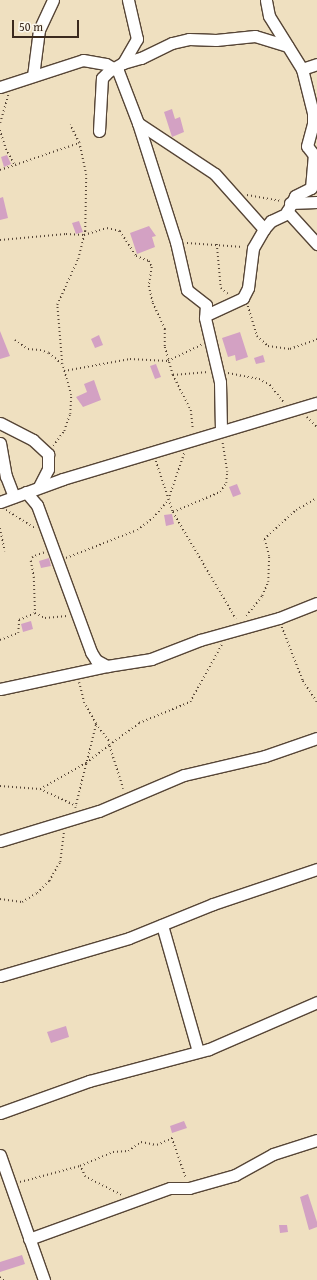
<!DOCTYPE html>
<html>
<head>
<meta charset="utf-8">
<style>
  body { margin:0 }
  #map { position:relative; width:317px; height:1280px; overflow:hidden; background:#efe0c0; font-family:"Gentium Book Plus",serif }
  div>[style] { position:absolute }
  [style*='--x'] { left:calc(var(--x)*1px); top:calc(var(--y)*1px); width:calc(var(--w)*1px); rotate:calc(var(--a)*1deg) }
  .building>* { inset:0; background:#d3a1c3 }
  .path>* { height:1.5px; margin-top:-0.75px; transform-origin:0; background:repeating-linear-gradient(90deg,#564536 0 1px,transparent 0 4px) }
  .roads { filter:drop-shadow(1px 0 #564536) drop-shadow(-1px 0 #564536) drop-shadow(0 1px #564536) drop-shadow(0 -1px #564536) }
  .minor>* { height:11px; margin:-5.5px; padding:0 5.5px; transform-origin:5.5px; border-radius:5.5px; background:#fff }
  span { translate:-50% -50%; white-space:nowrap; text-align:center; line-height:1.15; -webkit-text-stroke:3px #fbf7ec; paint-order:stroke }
  .scale { position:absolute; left:12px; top:20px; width:67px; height:18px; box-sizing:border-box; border:2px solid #3b2a1e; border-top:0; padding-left:5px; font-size:12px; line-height:14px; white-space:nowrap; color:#3b2a1e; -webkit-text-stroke:3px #fbf7ec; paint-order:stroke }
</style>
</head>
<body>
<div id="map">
  <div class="building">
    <div style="clip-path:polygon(172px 109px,175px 119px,180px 117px,184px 132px,172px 137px,164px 112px)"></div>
    <div style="clip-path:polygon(7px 155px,11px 164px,4px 167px,1px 157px)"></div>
    <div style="clip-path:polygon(3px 197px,8px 218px,0 220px,0 198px)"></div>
    <div style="clip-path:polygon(79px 221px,83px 232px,76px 234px,72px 223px)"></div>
    <div style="clip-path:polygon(149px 226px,156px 236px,152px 237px,155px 247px,137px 254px,130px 233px)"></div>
    <div style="clip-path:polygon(0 331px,10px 356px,0 359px)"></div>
    <div style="clip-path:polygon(240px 332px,248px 357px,236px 361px,235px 355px,228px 357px,222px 338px)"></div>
    <div style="clip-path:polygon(99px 335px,103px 345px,95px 348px,91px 339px)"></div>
    <div style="clip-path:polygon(263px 355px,265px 362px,256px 364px,254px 358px)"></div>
    <div style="clip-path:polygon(156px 364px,161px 377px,155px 379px,150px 366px)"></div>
    <div style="clip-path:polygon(94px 380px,101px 400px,83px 407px,76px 397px,87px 392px,84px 384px)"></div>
    <div style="clip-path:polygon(237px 484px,241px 494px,233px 497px,229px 487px)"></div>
    <div style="clip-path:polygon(172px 514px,174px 524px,166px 526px,164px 515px)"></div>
    <div style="clip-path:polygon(49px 558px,51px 566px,41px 568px,39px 561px)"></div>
    <div style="clip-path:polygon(31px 621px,33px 629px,23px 632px,21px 624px)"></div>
    <div style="clip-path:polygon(66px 1026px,69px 1037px,51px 1043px,47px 1032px)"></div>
    <div style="clip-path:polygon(184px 1121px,187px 1128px,172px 1133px,170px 1126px)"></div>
    <div style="clip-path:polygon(308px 1194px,317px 1222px,317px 1227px,309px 1230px,300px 1197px)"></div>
    <div style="clip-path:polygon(279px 1225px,287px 1225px,288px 1232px,280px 1233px)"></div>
    <div style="clip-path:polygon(22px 1255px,25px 1264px,0 1272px,0 1262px)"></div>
  </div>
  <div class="path">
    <div style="--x:0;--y:123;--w:29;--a:-74"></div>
    <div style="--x:0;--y:130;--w:20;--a:72"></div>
    <div style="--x:6;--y:149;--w:18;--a:61"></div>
    <div style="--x:0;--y:170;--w:83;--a:-18.9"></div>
    <div style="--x:247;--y:195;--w:35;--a:10"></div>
    <div style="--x:0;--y:240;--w:66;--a:-5.2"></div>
    <div style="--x:66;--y:234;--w:18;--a:3"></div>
    <div style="--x:84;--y:235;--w:24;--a:-17"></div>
    <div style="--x:107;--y:228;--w:13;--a:13"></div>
    <div style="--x:120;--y:231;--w:30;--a:57"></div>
    <div style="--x:136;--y:256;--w:14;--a:21"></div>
    <div style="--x:149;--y:261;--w:7;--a:63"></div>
    <div style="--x:152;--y:267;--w:19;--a:99"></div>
    <div style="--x:149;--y:286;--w:17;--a:77"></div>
    <div style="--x:153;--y:303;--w:29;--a:65"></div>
    <div style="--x:165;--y:329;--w:18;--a:90"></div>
    <div style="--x:165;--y:347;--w:29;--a:74"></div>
    <div style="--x:173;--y:375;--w:39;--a:63"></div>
    <div style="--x:191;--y:410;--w:19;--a:84"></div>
    <div style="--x:187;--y:243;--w:56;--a:4.1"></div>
    <div style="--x:217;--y:244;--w:44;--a:84.8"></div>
    <div style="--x:221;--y:288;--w:9;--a:41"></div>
    <div style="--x:248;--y:306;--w:31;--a:73"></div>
    <div style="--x:257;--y:336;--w:15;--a:42"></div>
    <div style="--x:268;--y:346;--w:22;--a:8"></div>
    <div style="--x:290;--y:349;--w:29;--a:-20"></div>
    <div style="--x:15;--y:340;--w:16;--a:35"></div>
    <div style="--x:28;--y:349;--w:12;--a:5"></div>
    <div style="--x:40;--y:350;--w:9;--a:18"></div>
    <div style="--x:49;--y:353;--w:17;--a:40"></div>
    <div style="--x:64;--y:371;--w:67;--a:-10.3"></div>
    <div style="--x:130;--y:359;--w:38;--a:3"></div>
    <div style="--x:168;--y:361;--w:37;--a:-26"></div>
    <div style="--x:228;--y:373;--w:32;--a:11"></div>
    <div style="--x:259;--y:379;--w:13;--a:29"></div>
    <div style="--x:270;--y:385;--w:22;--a:51"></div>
    <div style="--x:173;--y:375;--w:35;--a:-5"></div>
    <div style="--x:307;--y:417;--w:14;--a:45"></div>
    <div style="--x:53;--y:446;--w:19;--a:-54"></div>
    <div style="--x:64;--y:431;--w:18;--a:-71"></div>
    <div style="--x:70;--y:414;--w:19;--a:-87"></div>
    <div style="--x:71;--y:395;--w:32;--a:-106"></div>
    <div style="--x:62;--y:364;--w:59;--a:-94.8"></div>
    <div style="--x:57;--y:305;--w:51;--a:-65.5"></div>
    <div style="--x:78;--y:259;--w:29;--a:-76"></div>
    <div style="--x:85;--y:231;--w:56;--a:-89"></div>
    <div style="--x:86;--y:175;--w:33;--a:-102"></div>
    <div style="--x:79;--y:143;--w:20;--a:-117"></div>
    <div style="--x:156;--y:461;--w:54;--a:71.6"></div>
    <div style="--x:173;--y:512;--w:124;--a:59.5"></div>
    <div style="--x:6;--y:510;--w:34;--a:32"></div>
    <div style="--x:173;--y:512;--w:51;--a:-23.1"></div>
    <div style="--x:220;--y:492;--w:11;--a:-56"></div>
    <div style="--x:226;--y:483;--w:11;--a:-85"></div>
    <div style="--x:227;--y:472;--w:31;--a:-99"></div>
    <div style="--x:0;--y:528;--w:24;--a:78"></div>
    <div style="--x:44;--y:553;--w:12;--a:160"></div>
    <div style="--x:33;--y:557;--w:4;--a:117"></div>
    <div style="--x:31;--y:561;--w:16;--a:79"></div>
    <div style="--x:34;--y:577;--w:36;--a:88"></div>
    <div style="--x:35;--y:613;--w:11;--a:27"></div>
    <div style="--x:45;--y:618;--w:22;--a:-5"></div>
    <div style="--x:66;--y:558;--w:76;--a:-21.5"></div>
    <div style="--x:137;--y:530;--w:20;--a:-37"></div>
    <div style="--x:153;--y:518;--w:23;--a:-50"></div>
    <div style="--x:168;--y:500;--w:50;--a:-71.2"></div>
    <div style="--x:246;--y:616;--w:26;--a:-51"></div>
    <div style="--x:262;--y:596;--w:15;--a:-67"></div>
    <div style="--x:268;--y:582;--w:26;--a:-88"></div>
    <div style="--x:269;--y:556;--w:18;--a:-106"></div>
    <div style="--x:264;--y:539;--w:43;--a:-42.2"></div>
    <div style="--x:296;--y:510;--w:24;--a:-30"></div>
    <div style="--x:282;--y:627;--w:58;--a:68.7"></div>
    <div style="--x:303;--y:681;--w:25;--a:56"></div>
    <div style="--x:0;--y:640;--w:19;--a:-21"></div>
    <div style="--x:18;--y:633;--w:13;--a:-86"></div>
    <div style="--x:19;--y:620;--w:17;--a:-24"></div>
    <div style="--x:96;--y:724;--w:24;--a:52"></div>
    <div style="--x:0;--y:786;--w:40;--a:4.3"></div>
    <div style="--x:40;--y:789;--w:53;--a:-29.5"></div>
    <div style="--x:86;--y:763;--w:29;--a:-38"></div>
    <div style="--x:40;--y:789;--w:40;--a:25"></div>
    <div style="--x:123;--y:789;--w:46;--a:-107.7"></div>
    <div style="--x:109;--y:745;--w:37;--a:-36"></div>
    <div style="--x:139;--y:723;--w:55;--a:-22.4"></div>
    <div style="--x:190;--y:702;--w:66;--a:-61.1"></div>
    <div style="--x:75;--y:808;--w:87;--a:-76"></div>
    <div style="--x:96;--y:724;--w:24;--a:-120"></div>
    <div style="--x:84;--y:703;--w:21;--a:-104"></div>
    <div style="--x:0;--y:899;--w:22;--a:8"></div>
    <div style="--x:22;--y:902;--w:17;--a:-31"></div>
    <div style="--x:37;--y:893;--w:17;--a:-45"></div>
    <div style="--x:49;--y:881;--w:22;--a:-60"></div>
    <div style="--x:60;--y:862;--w:31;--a:-83"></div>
    <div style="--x:20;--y:1182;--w:62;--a:-14.9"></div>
    <div style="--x:121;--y:1195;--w:40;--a:-153.4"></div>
    <div style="--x:85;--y:1177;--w:12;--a:-114"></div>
    <div style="--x:80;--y:1166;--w:36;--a:-23"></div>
    <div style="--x:113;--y:1152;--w:15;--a:-4"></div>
    <div style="--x:128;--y:1151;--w:16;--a:-35"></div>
    <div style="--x:141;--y:1142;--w:16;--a:11"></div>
    <div style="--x:157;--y:1145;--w:17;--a:-25"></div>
    <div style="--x:172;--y:1138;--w:42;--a:70.7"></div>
    <div style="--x:0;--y:1277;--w:5;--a:37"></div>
  </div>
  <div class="roads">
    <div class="minor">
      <div style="--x:123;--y:63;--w:19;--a:-16"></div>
      <div style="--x:141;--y:58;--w:34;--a:-26"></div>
      <div style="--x:172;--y:43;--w:17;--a:-13"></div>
      <div style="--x:189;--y:39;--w:27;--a:2"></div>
      <div style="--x:216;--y:40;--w:39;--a:-6"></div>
      <div style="--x:255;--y:36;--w:34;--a:17"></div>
      <div style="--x:302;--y:69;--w:16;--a:-18"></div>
      <div style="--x:33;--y:76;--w:46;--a:-82.6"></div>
      <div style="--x:39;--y:30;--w:33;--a:-65"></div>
      <div style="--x:0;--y:87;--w:87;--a:-18"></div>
      <div style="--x:83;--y:60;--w:23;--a:10"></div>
      <div style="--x:106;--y:64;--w:14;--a:30"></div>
      <div style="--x:118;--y:71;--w:56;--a:69"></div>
      <div style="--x:138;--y:123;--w:125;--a:72.3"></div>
      <div style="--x:176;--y:242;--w:49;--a:77.1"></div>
      <div style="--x:187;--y:290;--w:24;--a:38"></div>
      <div style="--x:206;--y:305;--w:13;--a:94"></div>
      <div style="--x:205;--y:318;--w:66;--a:76.8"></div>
      <div style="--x:220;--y:382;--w:49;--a:88.8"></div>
      <div style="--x:138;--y:123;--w:92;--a:33.5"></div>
      <div style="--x:215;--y:174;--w:74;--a:48.3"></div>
      <div style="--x:264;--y:229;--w:22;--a:120"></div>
      <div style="--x:253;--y:248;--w:40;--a:97.1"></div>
      <div style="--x:248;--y:288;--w:11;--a:117"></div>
      <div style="--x:243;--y:298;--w:41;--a:155.3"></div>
      <div style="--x:99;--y:131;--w:53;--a:-86.8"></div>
      <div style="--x:102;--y:78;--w:10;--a:-45"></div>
      <div style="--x:109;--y:71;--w:16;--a:-30"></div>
      <div style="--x:123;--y:63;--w:28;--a:-60"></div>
      <div style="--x:137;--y:39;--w:40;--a:-103"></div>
      <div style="--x:290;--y:203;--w:27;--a:-2"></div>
      <div style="--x:287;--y:211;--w:45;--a:47.7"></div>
      <div style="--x:264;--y:229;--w:11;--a:-49"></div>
      <div style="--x:271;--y:221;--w:17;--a:-25"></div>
      <div style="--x:286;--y:214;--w:20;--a:-63"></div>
      <div style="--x:295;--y:196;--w:18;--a:-27"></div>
      <div style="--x:311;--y:188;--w:33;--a:-85"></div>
      <div style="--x:314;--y:155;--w:11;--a:-128"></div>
      <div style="--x:307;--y:146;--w:24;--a:-75"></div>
      <div style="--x:313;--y:123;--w:10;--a:-90"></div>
      <div style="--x:313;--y:113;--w:45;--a:-104"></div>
      <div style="--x:302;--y:69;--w:62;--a:-121.9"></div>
      <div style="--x:269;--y:16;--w:16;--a:-101"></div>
      <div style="--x:0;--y:423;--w:37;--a:27"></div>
      <div style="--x:33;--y:440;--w:21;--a:43"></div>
      <div style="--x:48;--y:454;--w:15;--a:90"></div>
      <div style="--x:48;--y:469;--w:20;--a:117"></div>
      <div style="--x:0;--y:443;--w:34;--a:80"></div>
      <div style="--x:6;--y:476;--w:22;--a:69"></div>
      <div style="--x:26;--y:492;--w:17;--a:50"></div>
      <div style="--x:37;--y:505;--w:157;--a:69.8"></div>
      <div style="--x:91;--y:652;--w:9;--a:58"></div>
      <div style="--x:96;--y:660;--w:13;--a:29"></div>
      <div style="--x:107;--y:666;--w:45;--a:-9"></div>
      <div style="--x:151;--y:659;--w:53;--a:-21.2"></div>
      <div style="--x:200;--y:640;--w:82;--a:-15.6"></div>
      <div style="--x:279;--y:618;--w:41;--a:-21.5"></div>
      <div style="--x:0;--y:502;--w:67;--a:-20.1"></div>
      <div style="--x:63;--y:479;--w:265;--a:-16.7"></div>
      <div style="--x:0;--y:689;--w:109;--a:-12.1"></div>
      <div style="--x:0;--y:841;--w:103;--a:-16.9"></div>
      <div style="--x:99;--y:811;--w:92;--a:-23"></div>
      <div style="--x:184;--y:775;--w:83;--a:-13.2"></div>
      <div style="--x:265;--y:756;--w:55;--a:-19.1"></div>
      <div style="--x:162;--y:925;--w:131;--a:74.1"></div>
      <div style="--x:0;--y:976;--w:134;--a:-16.4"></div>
      <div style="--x:129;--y:938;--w:91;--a:-22"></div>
      <div style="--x:213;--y:904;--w:110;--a:-18.6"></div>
      <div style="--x:0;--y:1113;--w:95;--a:-19.8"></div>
      <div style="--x:89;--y:1081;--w:124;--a:-14.9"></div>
      <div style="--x:209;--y:1049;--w:118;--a:-23.5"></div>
      <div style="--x:0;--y:1155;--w:133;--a:70.6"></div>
      <div style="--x:29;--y:1239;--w:150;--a:-19.9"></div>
      <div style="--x:170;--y:1188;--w:19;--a:0"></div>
      <div style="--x:189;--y:1188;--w:48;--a:-15.8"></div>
      <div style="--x:235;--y:1175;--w:43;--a:-28.9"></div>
      <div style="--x:273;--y:1154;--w:46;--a:-17.7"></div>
    </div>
  </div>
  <div class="scale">50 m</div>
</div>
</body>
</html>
